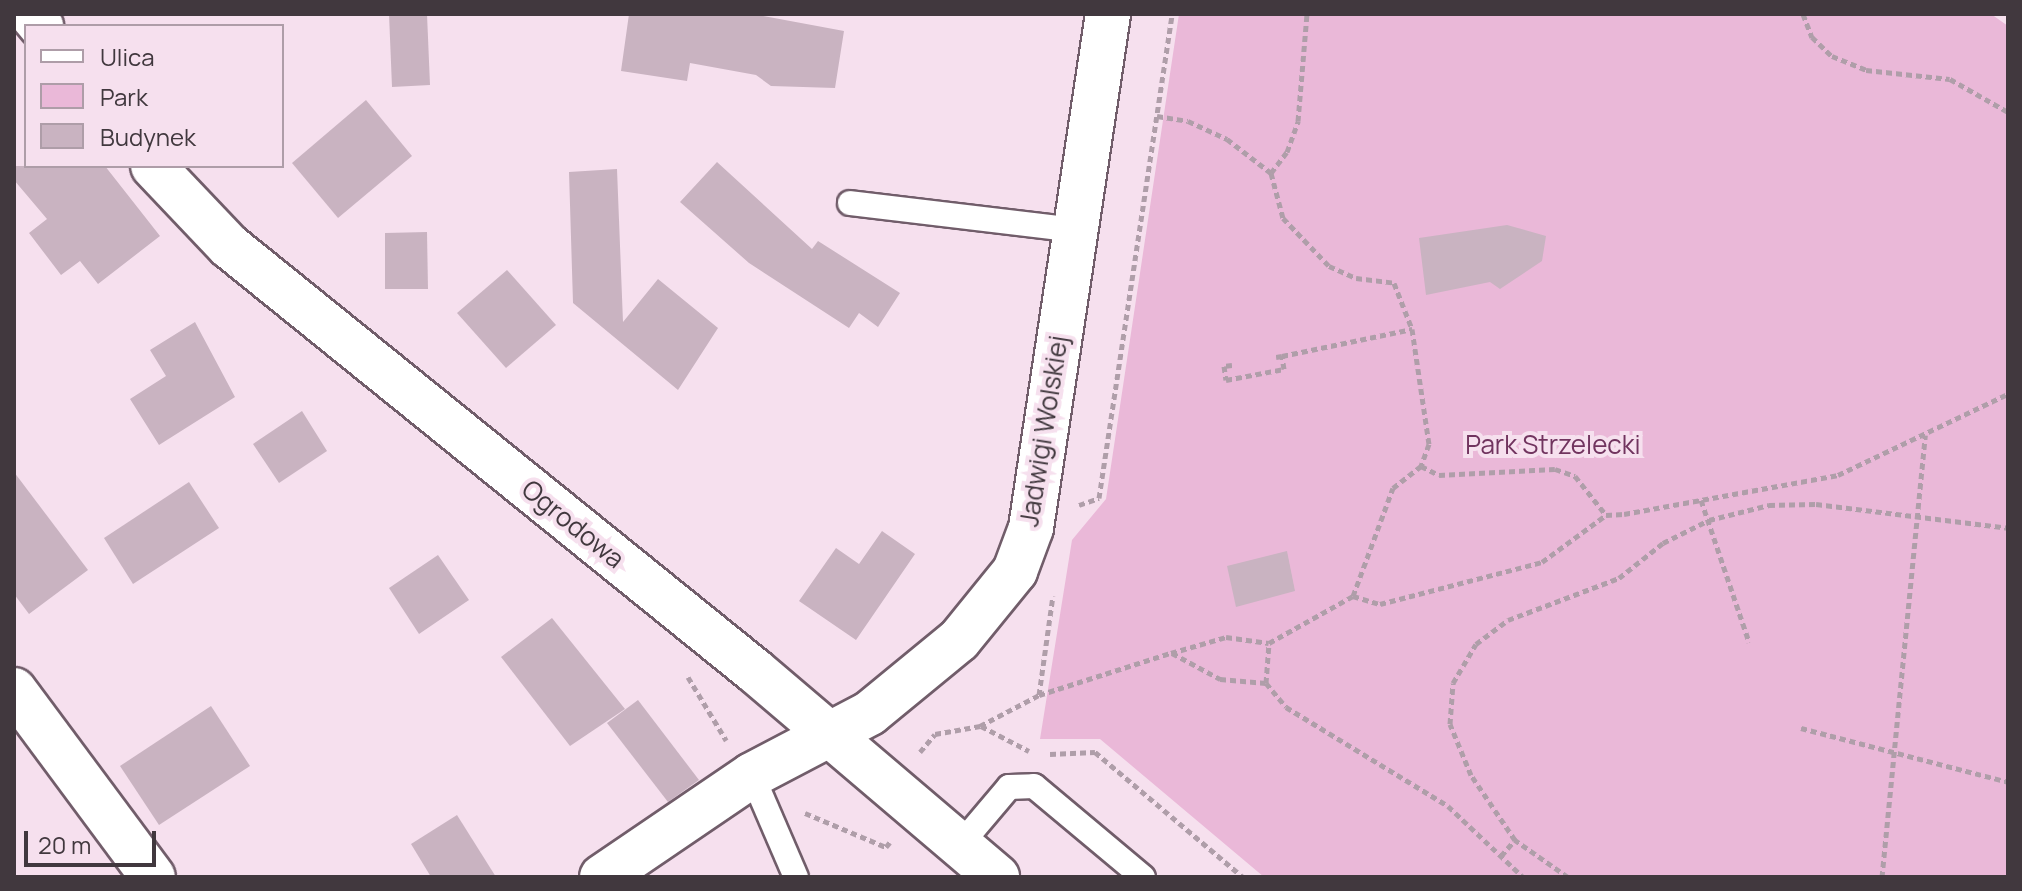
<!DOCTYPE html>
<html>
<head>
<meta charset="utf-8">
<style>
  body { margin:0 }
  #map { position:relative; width:2022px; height:891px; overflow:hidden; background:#f6e0ee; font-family:Manrope,sans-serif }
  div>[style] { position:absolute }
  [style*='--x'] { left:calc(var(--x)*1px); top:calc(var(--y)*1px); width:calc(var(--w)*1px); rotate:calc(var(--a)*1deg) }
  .green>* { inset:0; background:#eab8d8 }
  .building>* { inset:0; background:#c9b3c1 }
  .path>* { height:5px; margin-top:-2.5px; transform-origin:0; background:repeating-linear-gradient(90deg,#af9ea9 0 6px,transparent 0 10px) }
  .roads { filter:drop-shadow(2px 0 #715d6a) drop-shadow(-2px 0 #715d6a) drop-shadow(0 2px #715d6a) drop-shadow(0 -2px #715d6a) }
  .service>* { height:24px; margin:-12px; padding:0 12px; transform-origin:12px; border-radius:12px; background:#fff }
  .minor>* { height:44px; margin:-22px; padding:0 22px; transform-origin:22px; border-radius:22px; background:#fff }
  span { translate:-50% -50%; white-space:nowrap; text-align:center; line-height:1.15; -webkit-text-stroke:8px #f6e0ee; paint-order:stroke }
  .street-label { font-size:26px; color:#41383e }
  .park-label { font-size:26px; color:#71345f }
  .frame { position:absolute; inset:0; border:16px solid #41383e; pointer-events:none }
  .legend { position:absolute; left:24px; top:24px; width:260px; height:144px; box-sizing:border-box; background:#f6e0ee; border:2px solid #ae9da8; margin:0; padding:10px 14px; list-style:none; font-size:24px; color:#41383e }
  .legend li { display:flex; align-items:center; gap:16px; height:40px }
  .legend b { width:40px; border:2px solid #ae9da8 }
  .scale { position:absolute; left:24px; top:831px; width:132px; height:36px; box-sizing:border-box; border:4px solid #41383e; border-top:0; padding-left:10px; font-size:24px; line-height:28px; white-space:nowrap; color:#41383e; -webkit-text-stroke:6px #f6e0ee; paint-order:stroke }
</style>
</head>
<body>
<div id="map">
  <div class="green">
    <div style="clip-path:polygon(1179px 14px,1991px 14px,2008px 26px,2008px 877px,1264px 877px,1100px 739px,1040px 739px,1072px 540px,1106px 499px)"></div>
  </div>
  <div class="building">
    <div style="clip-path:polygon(389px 14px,427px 14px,430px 85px,392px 87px)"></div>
    <div style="clip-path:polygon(629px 14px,752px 14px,844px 31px,835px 88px,771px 86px,756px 75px,690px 63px,687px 81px,621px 71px)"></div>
    <div style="clip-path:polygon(366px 100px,412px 156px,338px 218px,292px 163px)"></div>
    <div style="clip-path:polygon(717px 162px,812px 249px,818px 241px,900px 293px,878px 327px,859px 313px,849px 328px,749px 263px,680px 202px)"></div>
    <div style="clip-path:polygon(14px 166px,105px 166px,160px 236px,98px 284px,80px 261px,61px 275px,29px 233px,47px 219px,14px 180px)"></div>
    <div style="clip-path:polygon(617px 169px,623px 322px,658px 279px,718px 328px,678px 390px,573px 303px,569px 172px)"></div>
    <div style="clip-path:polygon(1507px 225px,1546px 236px,1542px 261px,1500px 289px,1490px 282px,1426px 295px,1419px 238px)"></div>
    <div style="clip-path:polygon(427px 232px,428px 289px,385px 289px,385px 233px)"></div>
    <div style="clip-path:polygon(507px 270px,556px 325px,506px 368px,457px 313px)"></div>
    <div style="clip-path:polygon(195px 322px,235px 397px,159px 445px,130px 399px,166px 376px,150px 350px)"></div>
    <div style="clip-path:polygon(302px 411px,327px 451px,279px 483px,253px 444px)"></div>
    <div style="clip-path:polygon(14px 472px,88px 570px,29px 614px,14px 594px)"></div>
    <div style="clip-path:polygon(189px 482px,219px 528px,133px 584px,104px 538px)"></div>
    <div style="clip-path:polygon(882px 531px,915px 554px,856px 640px,799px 601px,836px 548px,859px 564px)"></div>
    <div style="clip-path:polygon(1287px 551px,1295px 591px,1236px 607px,1227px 566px)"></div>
    <div style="clip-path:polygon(438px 555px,469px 600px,419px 634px,389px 588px)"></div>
    <div style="clip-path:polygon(552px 618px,625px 709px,570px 746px,501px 657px)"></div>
    <div style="clip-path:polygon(638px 700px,699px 780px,668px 802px,607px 723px)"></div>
    <div style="clip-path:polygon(211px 706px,250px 766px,159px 825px,120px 766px)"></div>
    <div style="clip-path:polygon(457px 815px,496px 877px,431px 877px,411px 844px)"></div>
  </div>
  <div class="path">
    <div style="--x:1803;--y:14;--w:25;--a:69"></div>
    <div style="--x:1812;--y:37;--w:28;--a:44"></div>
    <div style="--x:1832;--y:56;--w:37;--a:22"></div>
    <div style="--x:1866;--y:70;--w:84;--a:6.1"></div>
    <div style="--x:1950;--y:79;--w:67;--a:29.6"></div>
    <div style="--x:1157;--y:116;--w:31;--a:9"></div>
    <div style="--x:1188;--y:121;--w:43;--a:24.8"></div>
    <div style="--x:1227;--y:139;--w:56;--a:37.7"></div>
    <div style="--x:1271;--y:173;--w:26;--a:-53"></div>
    <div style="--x:1287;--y:152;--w:33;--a:-70"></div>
    <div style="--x:1298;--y:121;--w:107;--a:-85.2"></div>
    <div style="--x:1271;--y:173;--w:47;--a:75.1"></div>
    <div style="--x:1283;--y:218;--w:66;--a:46.2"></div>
    <div style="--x:1329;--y:266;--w:30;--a:24"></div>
    <div style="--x:1356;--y:278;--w:38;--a:7"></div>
    <div style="--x:1394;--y:283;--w:49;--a:68.6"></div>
    <div style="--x:1412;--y:329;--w:116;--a:81.6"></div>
    <div style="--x:1429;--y:444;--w:23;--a:110"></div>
    <div style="--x:1421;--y:466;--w:20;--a:27"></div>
    <div style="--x:1439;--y:475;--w:116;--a:-3"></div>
    <div style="--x:1555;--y:469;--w:21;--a:19"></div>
    <div style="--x:1575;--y:476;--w:50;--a:51.5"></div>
    <div style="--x:1606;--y:515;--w:18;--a:-3"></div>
    <div style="--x:1624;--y:514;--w:218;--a:-10.3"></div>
    <div style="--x:1838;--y:475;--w:188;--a:-25.5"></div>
    <div style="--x:1282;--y:356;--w:133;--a:-11.7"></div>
    <div style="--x:1232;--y:365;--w:8;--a:173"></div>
    <div style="--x:1224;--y:366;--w:14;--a:82"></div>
    <div style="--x:1226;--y:380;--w:59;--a:-10.7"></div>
    <div style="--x:1284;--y:369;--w:13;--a:-99"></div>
    <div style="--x:1282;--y:356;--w:6;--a:171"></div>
    <div style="--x:1701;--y:500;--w:150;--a:71.3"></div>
    <div style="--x:1079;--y:505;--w:21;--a:-19"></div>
    <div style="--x:1099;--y:498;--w:489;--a:-81.4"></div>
    <div style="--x:1353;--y:596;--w:115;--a:-69.7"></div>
    <div style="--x:1393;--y:488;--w:36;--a:-38"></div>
    <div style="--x:1172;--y:653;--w:55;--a:28.4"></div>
    <div style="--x:1220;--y:679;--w:46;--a:5"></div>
    <div style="--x:1266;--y:683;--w:31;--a:50"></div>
    <div style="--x:1286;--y:707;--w:190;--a:31.4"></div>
    <div style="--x:1448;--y:806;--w:103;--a:43.4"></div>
    <div style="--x:688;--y:677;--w:74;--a:58.9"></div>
    <div style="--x:1266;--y:683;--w:40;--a:-85.7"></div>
    <div style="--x:1039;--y:695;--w:100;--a:-82"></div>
    <div style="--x:981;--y:726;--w:54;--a:27.5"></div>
    <div style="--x:1801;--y:728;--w:214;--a:14.6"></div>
    <div style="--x:920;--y:752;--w:23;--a:-50"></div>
    <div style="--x:935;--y:734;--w:46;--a:-10.1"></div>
    <div style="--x:980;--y:726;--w:67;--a:-27.7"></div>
    <div style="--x:1039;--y:695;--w:139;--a:-17.7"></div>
    <div style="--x:1171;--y:653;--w:57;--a:-16.2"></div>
    <div style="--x:1226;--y:637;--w:43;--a:7.9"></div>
    <div style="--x:1269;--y:643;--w:96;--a:-29.2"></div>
    <div style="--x:1353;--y:596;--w:28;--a:17"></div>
    <div style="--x:1380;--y:604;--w:167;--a:-14.5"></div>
    <div style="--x:1542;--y:562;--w:79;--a:-36.3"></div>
    <div style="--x:1050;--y:754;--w:45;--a:-2.5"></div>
    <div style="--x:1095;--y:752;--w:194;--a:40.2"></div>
    <div style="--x:805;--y:813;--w:88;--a:22.8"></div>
    <div style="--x:886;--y:847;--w:6;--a:-51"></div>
    <div style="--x:1501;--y:856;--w:21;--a:-49"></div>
    <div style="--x:1568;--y:877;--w:65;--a:-145.1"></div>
    <div style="--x:1515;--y:840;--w:78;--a:-124.1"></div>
    <div style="--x:1471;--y:775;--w:55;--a:-112.4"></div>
    <div style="--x:1450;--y:724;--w:41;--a:-85.8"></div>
    <div style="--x:1453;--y:683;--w:45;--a:-59.5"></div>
    <div style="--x:1476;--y:644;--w:40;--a:-37"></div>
    <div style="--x:1508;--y:620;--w:119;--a:-20.7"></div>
    <div style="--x:1619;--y:578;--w:56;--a:-38.5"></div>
    <div style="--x:1663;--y:543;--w:51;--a:-26.6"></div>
    <div style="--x:1709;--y:520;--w:62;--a:-14"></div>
    <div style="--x:1769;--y:505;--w:47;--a:-1.2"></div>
    <div style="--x:1816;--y:504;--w:193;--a:7.1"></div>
    <div style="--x:1882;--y:877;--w:444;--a:-84.4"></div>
  </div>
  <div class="roads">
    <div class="service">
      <div style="--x:850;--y:203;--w:227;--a:6.8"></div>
      <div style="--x:752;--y:775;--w:111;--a:66.7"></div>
      <div style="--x:960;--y:845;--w:76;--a:-49.8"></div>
      <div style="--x:1009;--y:787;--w:25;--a:-2"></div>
      <div style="--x:1034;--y:786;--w:142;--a:39.9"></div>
    </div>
    <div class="minor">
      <div style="--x:31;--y:14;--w:16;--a:50"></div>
      <div style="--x:153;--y:166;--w:110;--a:46.5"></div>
      <div style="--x:229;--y:246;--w:676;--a:38.94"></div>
      <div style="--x:755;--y:671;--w:318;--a:40.4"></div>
      <div style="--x:14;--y:690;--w:233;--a:53.4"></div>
      <div style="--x:602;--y:877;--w:181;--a:-34.2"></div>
      <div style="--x:752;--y:775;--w:133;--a:-27.7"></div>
      <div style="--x:870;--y:713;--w:115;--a:-39.4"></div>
      <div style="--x:959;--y:640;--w:89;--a:-50.9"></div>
      <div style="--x:1015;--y:571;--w:46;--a:-69.6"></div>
      <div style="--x:1031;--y:528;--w:520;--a:-81.48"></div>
    </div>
  </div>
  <div class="street-label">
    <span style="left:1044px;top:431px;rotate:-81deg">Jadwigi Wolskiej</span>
    <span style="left:573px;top:524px;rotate:39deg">Ogrodowa</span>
  </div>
  <div class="park-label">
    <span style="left:1553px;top:445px">Park Strzelecki</span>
  </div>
  <div class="frame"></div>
  <ul class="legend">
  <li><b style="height:10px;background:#fff"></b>Ulica</li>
  <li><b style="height:22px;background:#eab8d8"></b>Park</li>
  <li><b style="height:22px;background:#c9b3c1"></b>Budynek</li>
  </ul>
  <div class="scale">20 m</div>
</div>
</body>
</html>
